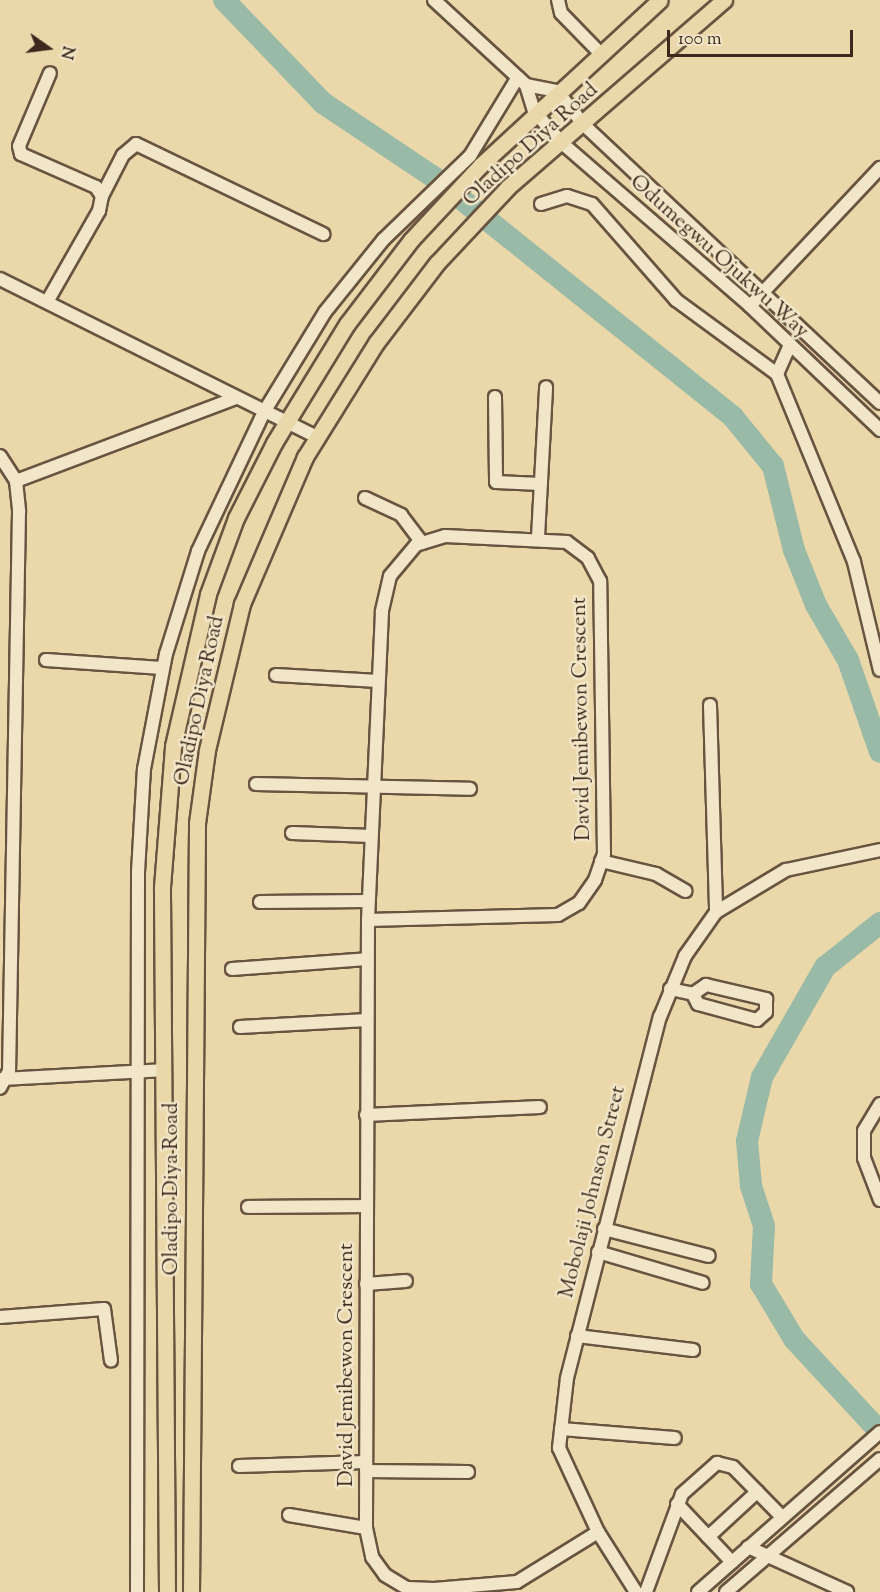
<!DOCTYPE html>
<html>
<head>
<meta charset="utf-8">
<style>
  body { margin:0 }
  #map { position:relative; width:880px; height:1592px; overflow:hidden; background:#ead8aa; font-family:"Sorts Mill Goudy",serif }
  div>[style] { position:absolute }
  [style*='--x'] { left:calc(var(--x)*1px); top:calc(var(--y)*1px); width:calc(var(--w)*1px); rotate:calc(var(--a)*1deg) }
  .river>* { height:22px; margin:-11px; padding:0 11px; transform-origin:11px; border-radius:11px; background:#98baa6 }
  .roads { filter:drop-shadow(2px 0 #685440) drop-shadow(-2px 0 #685440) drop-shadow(0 2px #685440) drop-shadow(0 -2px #685440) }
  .minor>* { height:12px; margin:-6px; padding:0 6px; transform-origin:6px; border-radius:6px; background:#f1e6c8 }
  .major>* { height:15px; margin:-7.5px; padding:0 7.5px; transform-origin:7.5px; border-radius:7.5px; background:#ead8aa }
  span { translate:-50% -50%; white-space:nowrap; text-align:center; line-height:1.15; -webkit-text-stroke:5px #f1e6c8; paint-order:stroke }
  .street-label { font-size:21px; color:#3d281d }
  .north { position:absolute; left:18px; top:18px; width:60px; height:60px; -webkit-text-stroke:4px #f1e6c8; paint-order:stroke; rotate:104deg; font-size:16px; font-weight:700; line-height:24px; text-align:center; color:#3d281d }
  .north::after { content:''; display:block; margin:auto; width:21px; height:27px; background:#3d281d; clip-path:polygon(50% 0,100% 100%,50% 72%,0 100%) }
  .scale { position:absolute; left:667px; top:30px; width:186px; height:27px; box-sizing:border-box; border:3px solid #3d281d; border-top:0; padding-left:8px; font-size:18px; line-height:21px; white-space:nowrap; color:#3d281d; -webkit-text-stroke:4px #f1e6c8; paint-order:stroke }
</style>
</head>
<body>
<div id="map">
  <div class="river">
    <div style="--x:224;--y:0;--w:143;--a:46.1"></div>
    <div style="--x:323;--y:103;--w:135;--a:33.8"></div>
    <div style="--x:435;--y:178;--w:382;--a:38.7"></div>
    <div style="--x:733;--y:417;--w:63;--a:50.8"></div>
    <div style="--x:773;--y:466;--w:87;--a:76"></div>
    <div style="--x:794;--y:550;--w:59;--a:68.2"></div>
    <div style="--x:816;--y:605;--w:64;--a:59.8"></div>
    <div style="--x:848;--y:660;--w:97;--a:70.8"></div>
    <div style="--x:880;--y:923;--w:70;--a:141.3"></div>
    <div style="--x:825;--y:967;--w:127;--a:119.8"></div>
    <div style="--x:762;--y:1077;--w:66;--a:103.2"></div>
    <div style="--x:747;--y:1141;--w:45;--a:84.9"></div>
    <div style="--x:751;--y:1186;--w:42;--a:72"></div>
    <div style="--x:764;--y:1226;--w:58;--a:93"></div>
    <div style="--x:761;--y:1284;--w:64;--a:59"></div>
    <div style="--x:794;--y:1339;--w:127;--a:47.2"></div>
  </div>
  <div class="roads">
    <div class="minor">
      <div style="--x:434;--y:0;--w:125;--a:42.7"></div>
      <div style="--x:526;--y:85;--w:27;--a:73"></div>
      <div style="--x:534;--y:111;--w:43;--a:48.8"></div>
      <div style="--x:562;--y:143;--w:249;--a:40.9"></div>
      <div style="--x:750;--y:306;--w:180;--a:43.6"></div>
      <div style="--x:558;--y:0;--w:13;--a:77"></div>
      <div style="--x:561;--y:13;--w:56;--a:45.7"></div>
      <div style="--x:526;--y:85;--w:32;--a:11"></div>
      <div style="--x:557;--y:91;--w:43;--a:51.5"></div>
      <div style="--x:584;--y:125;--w:406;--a:43.2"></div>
      <div style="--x:102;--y:196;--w:46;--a:-62.9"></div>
      <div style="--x:123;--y:155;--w:17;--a:-40"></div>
      <div style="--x:136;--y:144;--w:208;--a:25.7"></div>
      <div style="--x:541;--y:204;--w:27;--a:-17"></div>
      <div style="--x:567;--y:196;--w:26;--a:18"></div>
      <div style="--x:592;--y:204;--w:128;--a:48.8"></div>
      <div style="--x:676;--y:300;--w:125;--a:36.2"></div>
      <div style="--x:777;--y:374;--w:203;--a:67.7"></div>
      <div style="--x:854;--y:562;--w:111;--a:76.5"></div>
      <div style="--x:0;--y:279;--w:354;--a:26.5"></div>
      <div style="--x:47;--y:302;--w:105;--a:-60.3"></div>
      <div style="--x:99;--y:211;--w:15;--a:-79"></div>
      <div style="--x:102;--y:196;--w:11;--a:-124"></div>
      <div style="--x:96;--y:187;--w:82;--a:-156.3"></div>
      <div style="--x:21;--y:154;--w:8;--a:-104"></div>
      <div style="--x:19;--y:146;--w:79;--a:-67"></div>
      <div style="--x:750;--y:306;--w:190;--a:-46.7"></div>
      <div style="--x:777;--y:374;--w:30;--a:-66"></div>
      <div style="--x:495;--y:397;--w:85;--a:89.3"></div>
      <div style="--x:496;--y:482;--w:45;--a:2.5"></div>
      <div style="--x:0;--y:456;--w:30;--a:57"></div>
      <div style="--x:16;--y:481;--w:31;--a:84"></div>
      <div style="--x:19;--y:512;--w:559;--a:91.02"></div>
      <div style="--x:9;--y:1071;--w:19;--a:118"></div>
      <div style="--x:16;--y:481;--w:235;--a:-20.7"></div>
      <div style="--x:365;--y:498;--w:40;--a:25"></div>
      <div style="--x:401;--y:515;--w:35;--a:53"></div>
      <div style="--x:538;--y:537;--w:150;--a:-86.9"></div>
      <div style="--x:46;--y:660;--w:116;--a:3.9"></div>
      <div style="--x:276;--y:675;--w:102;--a:3.4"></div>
      <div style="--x:710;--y:705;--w:207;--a:88.3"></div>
      <div style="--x:256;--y:784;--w:214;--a:1.3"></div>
      <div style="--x:292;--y:833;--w:79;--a:2.2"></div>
      <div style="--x:601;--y:861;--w:57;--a:13.3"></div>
      <div style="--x:656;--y:874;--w:34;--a:30"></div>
      <div style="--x:260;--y:902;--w:108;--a:-0.5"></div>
      <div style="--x:368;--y:920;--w:190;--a:-1.5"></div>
      <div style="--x:558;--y:915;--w:24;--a:-30"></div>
      <div style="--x:579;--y:903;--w:28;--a:-55"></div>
      <div style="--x:595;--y:880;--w:28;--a:-71"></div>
      <div style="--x:604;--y:854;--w:273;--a:-90.8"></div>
      <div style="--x:600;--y:581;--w:26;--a:-118"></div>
      <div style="--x:588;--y:558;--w:26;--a:-143"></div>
      <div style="--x:567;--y:542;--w:122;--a:-177.2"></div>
      <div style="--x:445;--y:536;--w:30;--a:163"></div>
      <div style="--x:416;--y:545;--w:40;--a:130"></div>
      <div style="--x:390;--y:576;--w:37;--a:103"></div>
      <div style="--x:382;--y:612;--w:308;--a:92.6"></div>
      <div style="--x:368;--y:920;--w:608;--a:90.19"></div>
      <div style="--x:366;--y:1528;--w:30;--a:78"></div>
      <div style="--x:372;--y:1557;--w:22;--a:54"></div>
      <div style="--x:385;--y:1575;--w:26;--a:31"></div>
      <div style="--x:407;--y:1588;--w:27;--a:2"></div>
      <div style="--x:434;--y:1589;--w:83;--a:-4.8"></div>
      <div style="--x:517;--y:1582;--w:95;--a:-31.7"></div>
      <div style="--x:232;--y:969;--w:135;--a:-4.2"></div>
      <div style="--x:706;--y:985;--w:62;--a:13.1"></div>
      <div style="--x:766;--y:999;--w:13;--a:90"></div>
      <div style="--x:766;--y:1012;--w:12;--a:138"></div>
      <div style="--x:757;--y:1020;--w:61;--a:-164.8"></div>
      <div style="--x:698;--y:1004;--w:11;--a:-117"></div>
      <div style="--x:693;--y:994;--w:16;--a:-35"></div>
      <div style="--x:670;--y:989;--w:24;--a:12"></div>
      <div style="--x:240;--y:1027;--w:127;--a:-3.2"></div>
      <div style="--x:1;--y:1079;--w:164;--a:-3.1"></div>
      <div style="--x:880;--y:1104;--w:31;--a:121"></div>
      <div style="--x:864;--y:1131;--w:27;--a:90"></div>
      <div style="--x:864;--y:1158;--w:45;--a:69.1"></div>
      <div style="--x:366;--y:1115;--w:174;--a:-2.6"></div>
      <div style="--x:248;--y:1207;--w:118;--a:-0.5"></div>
      <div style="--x:604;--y:1229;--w:108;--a:14.4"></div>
      <div style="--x:598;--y:1252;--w:109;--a:16.4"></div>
      <div style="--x:366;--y:1284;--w:40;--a:-4.3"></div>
      <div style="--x:0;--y:1317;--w:104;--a:-4.4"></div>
      <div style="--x:104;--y:1309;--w:52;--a:82.3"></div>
      <div style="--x:577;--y:1336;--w:117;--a:6.9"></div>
      <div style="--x:561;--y:1429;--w:114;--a:4.5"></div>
      <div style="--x:239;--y:1466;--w:127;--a:-1.8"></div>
      <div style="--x:366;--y:1471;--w:102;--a:0.6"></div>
      <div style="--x:677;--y:1504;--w:80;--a:46.5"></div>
      <div style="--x:289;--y:1515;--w:78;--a:9.6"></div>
      <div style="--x:708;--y:1537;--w:67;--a:-42.6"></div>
      <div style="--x:748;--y:1547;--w:109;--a:24.4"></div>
      <div style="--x:137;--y:1592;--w:720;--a:-89.92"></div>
      <div style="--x:138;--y:872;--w:103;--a:-86.7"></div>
      <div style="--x:144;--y:769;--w:117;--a:-79.2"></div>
      <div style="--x:166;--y:654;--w:108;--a:-72.7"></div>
      <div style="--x:198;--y:551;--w:154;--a:-64.6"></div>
      <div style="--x:264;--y:412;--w:117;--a:-58.6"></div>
      <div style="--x:325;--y:312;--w:94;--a:-51.1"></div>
      <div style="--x:384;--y:239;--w:120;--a:-44"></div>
      <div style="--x:470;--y:156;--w:92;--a:-58.7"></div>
      <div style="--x:636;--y:1592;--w:71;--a:-122.3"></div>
      <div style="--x:598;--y:1532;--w:93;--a:-114.9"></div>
      <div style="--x:559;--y:1448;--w:70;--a:-83.5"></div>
      <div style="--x:567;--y:1378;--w:373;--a:-75.6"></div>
      <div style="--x:660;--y:1017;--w:66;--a:-67.7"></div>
      <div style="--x:685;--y:956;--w:54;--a:-54.8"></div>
      <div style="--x:716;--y:912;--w:82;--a:-31"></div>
      <div style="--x:786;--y:870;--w:96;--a:-12"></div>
      <div style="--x:646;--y:1592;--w:104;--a:-69.8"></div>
      <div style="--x:682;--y:1494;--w:47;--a:-41.5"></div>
      <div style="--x:717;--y:1463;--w:16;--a:14"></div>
      <div style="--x:733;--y:1467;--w:70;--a:45.6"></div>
      <div style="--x:698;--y:1592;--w:242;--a:-41.3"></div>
      <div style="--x:726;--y:1592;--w:203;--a:-40.8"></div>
    </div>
    <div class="major">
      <div style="--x:167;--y:1592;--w:705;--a:-90.41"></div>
      <div style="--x:162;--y:887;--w:141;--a:-85.5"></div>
      <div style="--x:173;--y:746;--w:156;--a:-77"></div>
      <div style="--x:208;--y:594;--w:81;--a:-69.8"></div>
      <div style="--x:236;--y:518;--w:84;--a:-63.1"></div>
      <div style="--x:274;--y:443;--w:140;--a:-58.5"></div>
      <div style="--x:347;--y:324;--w:106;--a:-52.7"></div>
      <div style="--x:411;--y:240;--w:103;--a:-47"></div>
      <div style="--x:481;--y:165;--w:243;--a:-42.7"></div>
      <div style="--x:191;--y:1592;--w:769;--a:-89.55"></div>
      <div style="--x:197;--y:823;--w:74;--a:-82.2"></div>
      <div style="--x:207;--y:750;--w:150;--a:-76.5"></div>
      <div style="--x:242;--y:604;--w:160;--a:-66.8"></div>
      <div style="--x:305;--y:457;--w:134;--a:-58.1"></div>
      <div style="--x:376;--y:343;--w:101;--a:-52.7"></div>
      <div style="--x:437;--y:263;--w:104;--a:-46.9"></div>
      <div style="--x:508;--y:187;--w:286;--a:-40.9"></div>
    </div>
  </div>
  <div class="street-label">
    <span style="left:531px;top:145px;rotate:-42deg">Oladipo Diya Road</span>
    <span style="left:719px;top:257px;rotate:42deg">Odumegwu Ojukwu Way</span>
    <span style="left:200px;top:701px;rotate:-78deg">Oladipo Diya Road</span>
    <span style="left:582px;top:719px;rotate:-91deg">David Jemibewon Crescent</span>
    <span style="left:172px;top:1189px;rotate:-90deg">Oladipo Diya Road</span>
    <span style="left:593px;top:1192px;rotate:-76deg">Mobolaji Johnson Street</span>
    <span style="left:347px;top:1365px;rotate:-90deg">David Jemibewon Crescent</span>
  </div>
  <div class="north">N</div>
  <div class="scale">100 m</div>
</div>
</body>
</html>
